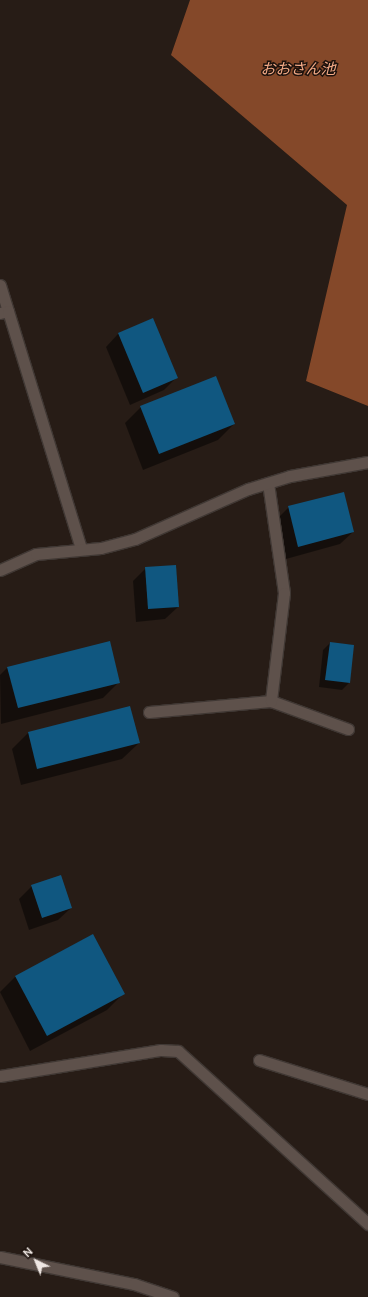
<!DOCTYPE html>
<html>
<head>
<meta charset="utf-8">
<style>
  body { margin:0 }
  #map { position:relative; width:368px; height:1297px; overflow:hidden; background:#271c16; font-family:"DM Sans","Noto Sans JP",sans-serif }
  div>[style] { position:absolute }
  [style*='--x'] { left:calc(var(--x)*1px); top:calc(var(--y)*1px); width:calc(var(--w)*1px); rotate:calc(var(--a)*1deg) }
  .water>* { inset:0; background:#844829 }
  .shadow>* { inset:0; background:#0007 }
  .building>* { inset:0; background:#105780 }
  .roads { filter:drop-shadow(1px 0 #403834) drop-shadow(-1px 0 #403834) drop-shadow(0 1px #403834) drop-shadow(0 -1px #403834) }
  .service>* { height:11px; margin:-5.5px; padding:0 5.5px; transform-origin:5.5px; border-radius:5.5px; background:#5e514b }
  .minor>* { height:11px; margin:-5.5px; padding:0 5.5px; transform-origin:5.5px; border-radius:5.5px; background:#5e514b }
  span { translate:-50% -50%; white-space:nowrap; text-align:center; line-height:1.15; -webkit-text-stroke:3px #1d120d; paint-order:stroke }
  .water-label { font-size:15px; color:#f4ab87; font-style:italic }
  .north { position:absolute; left:16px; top:1241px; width:40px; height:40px; -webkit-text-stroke:3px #1d120d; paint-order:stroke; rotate:317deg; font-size:11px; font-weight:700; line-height:16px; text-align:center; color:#efe7e3 }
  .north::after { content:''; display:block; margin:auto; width:14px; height:18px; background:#efe7e3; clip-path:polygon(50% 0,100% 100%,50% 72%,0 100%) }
</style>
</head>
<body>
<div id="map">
  <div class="water">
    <div style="clip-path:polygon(190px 0,368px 0,368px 406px,306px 381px,347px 205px,171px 55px)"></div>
  </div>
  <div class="shadow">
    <div style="clip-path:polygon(152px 319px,177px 377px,164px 390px,130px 405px,106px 347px,118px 334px)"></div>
    <div style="clip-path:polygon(141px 407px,234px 424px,218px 440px,143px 470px,125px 423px)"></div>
    <div style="clip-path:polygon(289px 507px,353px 532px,340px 544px,286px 559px,276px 520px)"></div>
    <div style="clip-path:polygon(146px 568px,178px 607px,165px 619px,136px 622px,133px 581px)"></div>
    <div style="clip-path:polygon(330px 643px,353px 645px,349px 683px,342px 690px,319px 687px,323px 650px)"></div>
    <div style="clip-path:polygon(7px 668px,119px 682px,103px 698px,1px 724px,0 675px)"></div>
    <div style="clip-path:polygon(28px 733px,139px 743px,122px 759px,21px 785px,12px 749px)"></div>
    <div style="clip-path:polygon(32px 886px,71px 908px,58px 920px,29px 930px,19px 899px)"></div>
    <div style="clip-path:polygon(92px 935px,123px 994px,107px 1010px,30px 1051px,0 992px,15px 977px)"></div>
  </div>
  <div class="building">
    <div style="clip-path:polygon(153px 318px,178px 378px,143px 393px,118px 333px)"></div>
    <div style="clip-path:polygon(216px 376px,235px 424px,159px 454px,140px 406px)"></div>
    <div style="clip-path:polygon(344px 492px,354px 532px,298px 547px,288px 506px)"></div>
    <div style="clip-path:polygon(176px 565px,179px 607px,148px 609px,145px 567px)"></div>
    <div style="clip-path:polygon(110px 641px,120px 683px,18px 708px,7px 667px)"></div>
    <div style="clip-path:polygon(330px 642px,354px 645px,350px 683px,325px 680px)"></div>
    <div style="clip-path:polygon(130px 706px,140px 743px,37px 769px,28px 732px)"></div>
    <div style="clip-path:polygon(61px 875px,72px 908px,42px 918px,31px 885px)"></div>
    <div style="clip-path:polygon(93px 934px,125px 994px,47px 1036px,15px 976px)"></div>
  </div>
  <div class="roads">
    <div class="service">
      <div style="--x:149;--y:712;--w:122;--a:-5.2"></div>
      <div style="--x:271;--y:701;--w:82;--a:20"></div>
    </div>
    <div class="minor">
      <div style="--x:0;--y:285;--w:27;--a:73"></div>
      <div style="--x:0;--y:313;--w:8;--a:-14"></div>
      <div style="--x:8;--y:311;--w:248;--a:72.9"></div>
      <div style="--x:268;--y:483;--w:111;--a:81.7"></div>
      <div style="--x:284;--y:593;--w:109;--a:96.9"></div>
      <div style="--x:0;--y:570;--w:39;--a:-24"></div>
      <div style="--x:36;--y:554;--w:65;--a:-5.3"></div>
      <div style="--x:101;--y:548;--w:35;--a:-15"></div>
      <div style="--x:135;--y:539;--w:124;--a:-23.9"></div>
      <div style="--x:248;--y:489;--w:44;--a:-17.2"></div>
      <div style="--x:290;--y:476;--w:79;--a:-10.2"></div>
      <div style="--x:259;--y:1060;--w:114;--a:17.3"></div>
      <div style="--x:0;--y:1076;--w:163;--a:-9.2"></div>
      <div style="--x:161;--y:1050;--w:17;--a:3"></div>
      <div style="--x:178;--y:1051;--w:257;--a:42.3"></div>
      <div style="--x:0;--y:1257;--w:137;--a:11.4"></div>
      <div style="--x:134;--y:1284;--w:41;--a:18.4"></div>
    </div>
  </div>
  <div class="water-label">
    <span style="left:298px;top:70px">おおさん池</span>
  </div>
  <div class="north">N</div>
</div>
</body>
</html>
